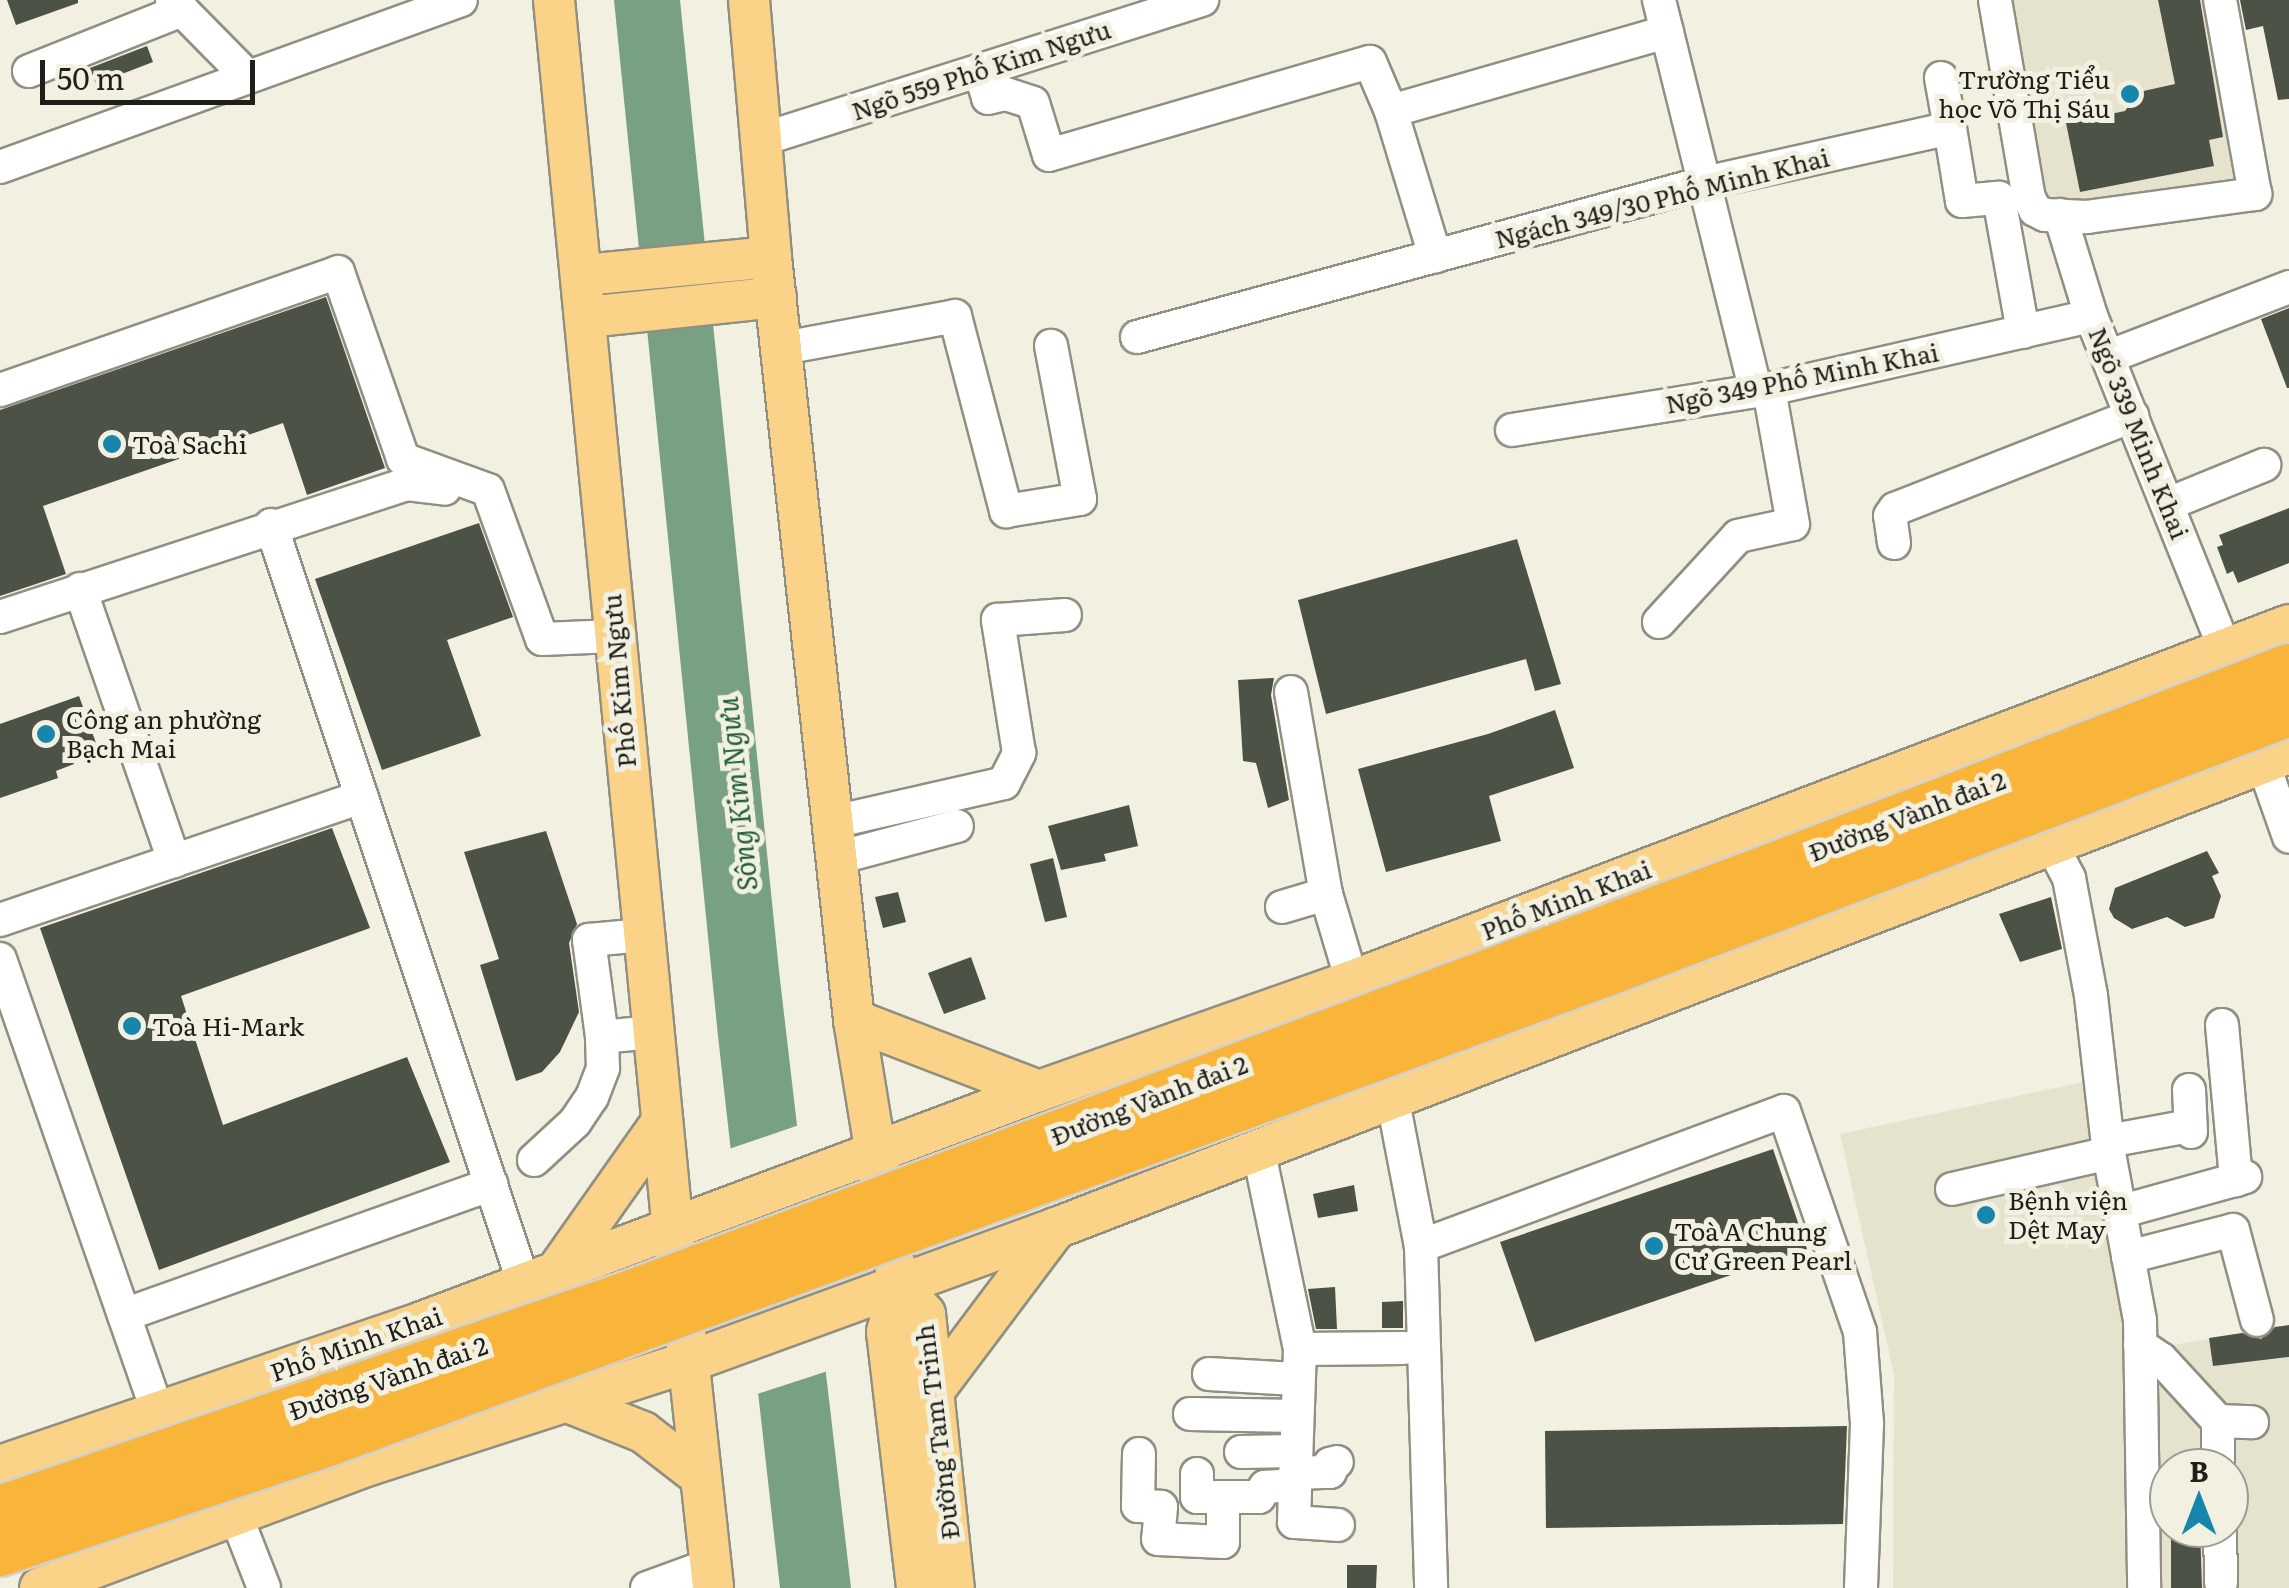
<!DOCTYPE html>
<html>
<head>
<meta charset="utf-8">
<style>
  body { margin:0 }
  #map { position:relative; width:2289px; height:1588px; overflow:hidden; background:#f1f0e1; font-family:Literata,serif }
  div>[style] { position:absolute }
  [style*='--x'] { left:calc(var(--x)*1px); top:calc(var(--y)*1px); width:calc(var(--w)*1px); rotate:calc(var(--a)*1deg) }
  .built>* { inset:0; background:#e5e3cd }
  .water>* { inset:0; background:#78a083 }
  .pier>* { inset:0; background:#f1f0e1 }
  .building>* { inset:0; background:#4d5247 }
  .roads { filter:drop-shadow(2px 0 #908f81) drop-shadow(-2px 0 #908f81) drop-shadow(0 2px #908f81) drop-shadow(0 -2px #908f81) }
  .minor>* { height:32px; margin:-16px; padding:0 16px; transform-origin:16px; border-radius:16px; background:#fff }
  .major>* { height:40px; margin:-20px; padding:0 20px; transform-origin:20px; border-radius:20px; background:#fbd388 }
  .bridges { filter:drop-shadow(2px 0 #d2d2d1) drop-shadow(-2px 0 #d2d2d1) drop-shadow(0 2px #d2d2d1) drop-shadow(0 -2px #d2d2d1) }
  .highway-bridge>* { height:48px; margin:-24px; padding:0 24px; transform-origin:24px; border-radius:24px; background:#f9b539 }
  .dots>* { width:28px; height:28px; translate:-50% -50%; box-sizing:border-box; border:5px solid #f1f0e1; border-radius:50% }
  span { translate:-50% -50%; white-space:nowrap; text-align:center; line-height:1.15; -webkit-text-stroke:10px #f1f0e1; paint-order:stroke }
  .street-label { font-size:25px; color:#1f1e19 }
  .poi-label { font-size:25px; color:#1f1e19 }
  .right { translate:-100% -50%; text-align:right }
  .left { translate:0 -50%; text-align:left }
  .water-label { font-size:28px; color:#1f5e37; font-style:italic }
  .north { position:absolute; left:2149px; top:1448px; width:100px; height:100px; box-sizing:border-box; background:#f1f0e1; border:2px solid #9d9c91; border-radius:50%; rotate:0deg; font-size:28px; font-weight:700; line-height:40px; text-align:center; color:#1f1e19 }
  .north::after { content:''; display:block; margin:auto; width:35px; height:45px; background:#1785ac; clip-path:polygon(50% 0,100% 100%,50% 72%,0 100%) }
  .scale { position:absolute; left:40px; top:60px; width:215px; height:45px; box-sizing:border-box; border:5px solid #1f1e19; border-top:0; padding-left:12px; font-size:30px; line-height:35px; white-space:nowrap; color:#1f1e19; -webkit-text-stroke:8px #f1f0e1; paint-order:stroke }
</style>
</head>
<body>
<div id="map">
  <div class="built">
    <div style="clip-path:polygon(2006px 0,2215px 0,2252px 189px,2095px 210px,2048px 199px)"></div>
    <div style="clip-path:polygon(2088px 1081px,2128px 1297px,2135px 1588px,1893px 1588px,1894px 1374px,1840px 1134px)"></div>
    <div style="clip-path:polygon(evenodd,2289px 1325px,2289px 1588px,2160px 1588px,2156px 1348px,2289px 1325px,2169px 1468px,2229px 1468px,2229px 1528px,2169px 1528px,2169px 1468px)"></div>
  </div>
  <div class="water">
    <div style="clip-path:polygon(614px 0,680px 0,779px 971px,851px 1588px,780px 1588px,718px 1036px)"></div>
  </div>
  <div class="pier">
    <div style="clip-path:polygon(802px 1124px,831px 1370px,754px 1395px,726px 1150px)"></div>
  </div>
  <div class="building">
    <div style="clip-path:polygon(7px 0,78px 0,78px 3px,16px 25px)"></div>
    <div style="clip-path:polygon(2158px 0,2200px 0,2223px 137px,2209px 140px,2214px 166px,2080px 192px,2066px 123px,2125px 111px,2139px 92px,2175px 84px)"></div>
    <div style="clip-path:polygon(2240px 0,2289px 0,2289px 99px,2278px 100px,2263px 26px,2246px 30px)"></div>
    <div style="clip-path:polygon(147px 46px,153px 62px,96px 84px,90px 68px)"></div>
    <div style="clip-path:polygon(326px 297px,385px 468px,307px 495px,283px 423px,43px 506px,66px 574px,0 596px,0 410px)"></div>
    <div style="clip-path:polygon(2289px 308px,2289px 388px,2287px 388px,2261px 319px)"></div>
    <div style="clip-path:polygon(2289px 508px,2289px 563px,2238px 583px,2233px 571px,2227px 574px,2217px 547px,2223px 545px,2219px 535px)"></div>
    <div style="clip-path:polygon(479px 523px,513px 617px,447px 640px,481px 736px,382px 770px,315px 579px)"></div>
    <div style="clip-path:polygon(1517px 539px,1561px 684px,1535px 691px,1526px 659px,1326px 714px,1298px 600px)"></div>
    <div style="clip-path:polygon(1274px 678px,1271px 695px,1289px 800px,1268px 808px,1256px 763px,1243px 761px,1238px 680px)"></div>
    <div style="clip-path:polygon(79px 696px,96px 743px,69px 752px,74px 764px,56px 771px,58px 778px,0 798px,0 724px)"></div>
    <div style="clip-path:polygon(1555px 710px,1574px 768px,1489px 796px,1501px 841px,1386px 872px,1358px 769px,1488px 734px)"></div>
    <div style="clip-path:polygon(1129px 805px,1138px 846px,1104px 854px,1106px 861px,1061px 870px,1048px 826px)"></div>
    <div style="clip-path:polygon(332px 828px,370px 928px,181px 996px,223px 1125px,407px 1057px,450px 1162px,159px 1270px,40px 928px)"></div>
    <div style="clip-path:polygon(546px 831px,577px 924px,569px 943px,579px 1012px,560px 1052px,542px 1072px,516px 1081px,480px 965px,499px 959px,464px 852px)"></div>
    <div style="clip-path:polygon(2207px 851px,2219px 873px,2212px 876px,2221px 896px,2214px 918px,2185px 927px,2167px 917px,2132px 929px,2114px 918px,2109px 909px,2115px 888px)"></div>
    <div style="clip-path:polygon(1053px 858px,1067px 917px,1045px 922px,1030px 864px)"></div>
    <div style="clip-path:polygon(898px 892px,906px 922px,883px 928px,875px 897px)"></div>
    <div style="clip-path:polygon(2051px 897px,2062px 949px,2020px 962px,1999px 914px)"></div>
    <div style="clip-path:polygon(971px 957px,986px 999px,944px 1014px,928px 973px)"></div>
    <div style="clip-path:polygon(1773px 1149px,1807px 1249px,1535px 1342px,1500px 1242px)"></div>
    <div style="clip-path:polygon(1354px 1185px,1358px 1211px,1318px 1218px,1313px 1194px)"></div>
    <div style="clip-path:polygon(1335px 1287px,1337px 1329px,1316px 1329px,1308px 1289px)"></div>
    <div style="clip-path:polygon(1403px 1301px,1403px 1328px,1382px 1328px,1382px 1302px)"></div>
    <div style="clip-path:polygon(2289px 1325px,2289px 1357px,2213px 1366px,2209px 1338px,2242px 1333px,2261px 1339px,2275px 1327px)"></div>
    <div style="clip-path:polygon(1847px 1426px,1843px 1524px,1546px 1528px,1545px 1431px)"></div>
    <div style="clip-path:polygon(2171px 1528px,2200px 1528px,2202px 1588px,2171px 1588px)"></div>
    <div style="clip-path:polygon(1347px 1565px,1377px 1565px,1376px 1588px,1347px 1588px)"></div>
  </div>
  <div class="roads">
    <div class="minor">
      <div style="--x:172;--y:0;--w:104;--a:45.4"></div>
      <div style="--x:1659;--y:0;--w:403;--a:76.1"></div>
      <div style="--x:1995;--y:0;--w:201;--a:80.3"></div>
      <div style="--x:2029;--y:198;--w:13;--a:63"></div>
      <div style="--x:2035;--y:210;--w:11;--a:27"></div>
      <div style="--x:2045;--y:215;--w:42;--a:2.7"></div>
      <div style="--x:2087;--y:217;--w:170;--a:-7.8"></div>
      <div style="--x:2255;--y:194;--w:197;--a:-100.2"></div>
      <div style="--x:29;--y:71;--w:165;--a:-21.7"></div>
      <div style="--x:980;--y:71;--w:28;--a:73"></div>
      <div style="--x:988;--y:98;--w:18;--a:-13"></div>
      <div style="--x:1006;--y:94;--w:28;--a:18"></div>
      <div style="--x:1033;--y:103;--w:54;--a:72.9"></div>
      <div style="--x:1049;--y:155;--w:334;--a:-16.2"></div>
      <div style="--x:1370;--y:62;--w:53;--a:66.8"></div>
      <div style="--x:1391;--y:111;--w:152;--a:73.1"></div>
      <div style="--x:1941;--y:78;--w:51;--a:79.8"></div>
      <div style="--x:1391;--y:111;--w:287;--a:-16"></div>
      <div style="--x:760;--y:140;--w:464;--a:-17.6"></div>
      <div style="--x:0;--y:167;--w:490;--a:-19.9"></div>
      <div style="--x:2060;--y:215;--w:106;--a:72.9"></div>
      <div style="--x:2091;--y:316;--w:360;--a:68.1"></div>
      <div style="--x:1137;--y:337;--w:588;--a:-15.2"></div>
      <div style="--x:1704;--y:183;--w:252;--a:-12.6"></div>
      <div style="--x:1950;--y:128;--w:74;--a:80.7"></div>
      <div style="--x:1962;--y:201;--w:37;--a:-5"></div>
      <div style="--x:1999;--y:198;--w:136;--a:79.8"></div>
      <div style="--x:783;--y:348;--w:175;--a:-10.5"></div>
      <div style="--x:955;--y:316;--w:202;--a:75.3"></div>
      <div style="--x:1006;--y:511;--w:75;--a:-9.2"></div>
      <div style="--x:1080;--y:499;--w:156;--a:-100.7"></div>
      <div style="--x:2108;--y:357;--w:194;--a:-21.1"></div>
      <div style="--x:0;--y:390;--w:358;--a:-19.2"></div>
      <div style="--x:338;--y:272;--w:198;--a:70.8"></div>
      <div style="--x:403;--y:459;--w:90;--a:20"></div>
      <div style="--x:488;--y:490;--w:158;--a:70.1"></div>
      <div style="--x:542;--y:639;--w:73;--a:-2.4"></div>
      <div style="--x:1512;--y:430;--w:260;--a:-9.1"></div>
      <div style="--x:1769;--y:389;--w:330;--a:-12.8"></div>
      <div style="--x:2168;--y:504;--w:104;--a:-22.1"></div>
      <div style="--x:271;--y:525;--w:800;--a:71.57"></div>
      <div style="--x:1894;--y:543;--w:27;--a:-98"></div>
      <div style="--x:1890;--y:516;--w:9;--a:-54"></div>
      <div style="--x:1895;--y:509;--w:255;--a:-21.4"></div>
      <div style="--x:80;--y:589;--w:288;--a:70.9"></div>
      <div style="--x:0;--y:617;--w:428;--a:-18.1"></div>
      <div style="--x:407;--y:484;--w:38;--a:7"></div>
      <div style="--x:1659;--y:622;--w:117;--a:-47.4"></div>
      <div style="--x:1738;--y:536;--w:56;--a:-12.3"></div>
      <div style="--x:1793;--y:524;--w:137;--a:-100.1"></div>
      <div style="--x:1291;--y:692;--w:205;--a:80.2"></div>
      <div style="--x:2263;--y:763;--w:78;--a:70.6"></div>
      <div style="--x:833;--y:822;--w:175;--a:-12.8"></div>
      <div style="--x:1004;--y:783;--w:34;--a:-63"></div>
      <div style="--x:1019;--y:753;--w:135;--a:-99"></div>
      <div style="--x:998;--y:620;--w:67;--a:-4.3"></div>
      <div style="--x:2050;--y:842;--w:41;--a:62.2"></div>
      <div style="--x:2069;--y:878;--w:120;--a:79.4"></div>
      <div style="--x:2091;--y:996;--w:158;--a:83.5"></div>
      <div style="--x:2109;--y:1153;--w:171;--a:79.5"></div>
      <div style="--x:2140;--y:1321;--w:267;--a:89.1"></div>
      <div style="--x:837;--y:858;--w:124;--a:-14.9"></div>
      <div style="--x:1282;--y:907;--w:46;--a:-16.5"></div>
      <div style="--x:1326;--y:894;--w:91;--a:73.4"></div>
      <div style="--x:0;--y:920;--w:382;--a:-18.8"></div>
      <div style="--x:0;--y:959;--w:480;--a:70.8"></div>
      <div style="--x:2222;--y:1025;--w:156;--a:84.8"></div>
      <div style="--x:602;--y:1037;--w:98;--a:-97.6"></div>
      <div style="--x:589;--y:940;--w:55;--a:-5.2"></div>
      <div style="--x:2189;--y:1090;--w:42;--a:87.3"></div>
      <div style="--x:1392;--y:1096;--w:153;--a:79.1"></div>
      <div style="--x:1421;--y:1246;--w:342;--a:88.3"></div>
      <div style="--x:2108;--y:1141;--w:83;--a:-10.4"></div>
      <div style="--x:1258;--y:1148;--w:205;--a:78.2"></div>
      <div style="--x:1300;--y:1349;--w:173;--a:92"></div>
      <div style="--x:1294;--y:1522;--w:44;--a:3.9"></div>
      <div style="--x:534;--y:1160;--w:56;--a:-42.8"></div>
      <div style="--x:575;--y:1122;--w:30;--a:-56"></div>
      <div style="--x:592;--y:1097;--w:31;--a:-69"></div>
      <div style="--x:603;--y:1068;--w:31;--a:-92"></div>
      <div style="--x:602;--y:1037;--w:50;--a:-5.7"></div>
      <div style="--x:1952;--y:1189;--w:161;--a:-12.9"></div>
      <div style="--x:2119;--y:1212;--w:131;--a:-15.5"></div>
      <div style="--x:1421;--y:1246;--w:387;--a:-20.4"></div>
      <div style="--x:1784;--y:1111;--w:234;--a:71"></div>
      <div style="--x:1860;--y:1332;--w:92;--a:85.6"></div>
      <div style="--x:1867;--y:1424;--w:164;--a:92.1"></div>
      <div style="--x:2128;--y:1257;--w:108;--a:-14.4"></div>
      <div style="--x:2233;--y:1230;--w:93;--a:75.1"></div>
      <div style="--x:124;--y:1315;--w:390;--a:-19.6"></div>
      <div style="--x:2140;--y:1345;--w:25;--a:34"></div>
      <div style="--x:2161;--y:1359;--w:84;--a:47.4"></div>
      <div style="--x:2218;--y:1421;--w:34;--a:2"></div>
      <div style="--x:1300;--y:1349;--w:104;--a:-0.6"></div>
      <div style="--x:1209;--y:1374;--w:87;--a:3.3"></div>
      <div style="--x:1190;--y:1414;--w:106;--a:1.1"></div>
      <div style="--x:2218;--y:1421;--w:47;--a:90"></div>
      <div style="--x:1241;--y:1452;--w:54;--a:-1.1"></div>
      <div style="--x:1139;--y:1454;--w:52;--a:91.1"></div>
      <div style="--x:1138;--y:1506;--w:23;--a:2"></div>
      <div style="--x:1161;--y:1507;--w:32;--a:95"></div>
      <div style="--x:1158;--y:1539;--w:65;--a:2.6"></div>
      <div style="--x:1223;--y:1542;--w:45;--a:-90"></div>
      <div style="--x:1295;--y:1473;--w:35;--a:-2"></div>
      <div style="--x:1330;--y:1472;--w:8;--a:-90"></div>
      <div style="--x:1330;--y:1464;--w:7;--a:-16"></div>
      <div style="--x:1197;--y:1474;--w:23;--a:90"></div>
      <div style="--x:1197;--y:1497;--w:62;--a:0"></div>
      <div style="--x:1259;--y:1497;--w:12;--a:-59"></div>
      <div style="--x:1265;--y:1487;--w:30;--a:-4"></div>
      <div style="--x:236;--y:1516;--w:77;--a:68.7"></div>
      <div style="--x:2220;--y:1528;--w:54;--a:88.9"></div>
      <div style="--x:647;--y:1588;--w:67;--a:-20.1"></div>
    </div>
    <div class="major">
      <div style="--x:554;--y:0;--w:1257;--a:84.48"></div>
      <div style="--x:749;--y:0;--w:258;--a:85.1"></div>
      <div style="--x:771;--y:257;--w:768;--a:83.79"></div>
      <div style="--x:854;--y:1020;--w:160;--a:80.7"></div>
      <div style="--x:584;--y:275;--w:188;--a:-5.5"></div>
      <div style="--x:587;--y:317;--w:190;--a:-6"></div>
      <div style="--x:854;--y:1020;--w:198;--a:21"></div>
      <div style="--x:895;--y:1265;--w:21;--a:79"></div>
      <div style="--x:899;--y:1286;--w:48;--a:104.6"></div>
      <div style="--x:887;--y:1332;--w:258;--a:83.3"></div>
      <div style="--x:556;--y:1272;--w:182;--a:-54.8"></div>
      <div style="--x:899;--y:1286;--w:38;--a:47"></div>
      <div style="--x:925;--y:1314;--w:276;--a:84"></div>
      <div style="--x:686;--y:1338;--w:251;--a:83.8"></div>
      <div style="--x:935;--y:1389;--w:201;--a:-53.1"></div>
      <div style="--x:565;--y:1401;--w:84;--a:21.7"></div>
      <div style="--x:643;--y:1432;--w:72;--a:37.7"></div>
      <div style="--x:0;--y:1466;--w:446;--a:-18.8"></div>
      <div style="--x:422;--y:1322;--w:659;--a:-20.53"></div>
      <div style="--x:1039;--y:1091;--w:332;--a:-19.4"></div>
      <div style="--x:1352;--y:981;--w:1002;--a:-20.8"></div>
      <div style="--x:40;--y:1588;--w:351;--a:-20.5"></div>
      <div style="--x:369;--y:1465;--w:335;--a:-17.9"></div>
      <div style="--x:688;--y:1362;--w:392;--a:-20"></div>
      <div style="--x:1056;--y:1228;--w:1321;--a:-21.07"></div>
    </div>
  </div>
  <div class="bridges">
    <div class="highway-bridge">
      <div style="--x:0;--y:1510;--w:665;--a:-18.87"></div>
      <div style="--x:629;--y:1295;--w:1216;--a:-20.51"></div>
      <div style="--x:1768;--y:869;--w:558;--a:-21.1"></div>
      <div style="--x:0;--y:1552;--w:349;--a:-18.5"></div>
      <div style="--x:331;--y:1441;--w:1370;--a:-20.19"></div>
      <div style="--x:1617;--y:968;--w:719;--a:-20.85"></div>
    </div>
  </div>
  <div class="dots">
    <div style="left:2130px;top:94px;background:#1785ac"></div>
    <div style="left:112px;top:444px;background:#1785ac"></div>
    <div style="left:46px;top:734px;background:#1785ac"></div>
    <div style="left:132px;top:1026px;background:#1785ac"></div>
    <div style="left:1986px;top:1215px;background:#1785ac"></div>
    <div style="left:1654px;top:1246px;background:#1785ac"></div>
  </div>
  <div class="street-label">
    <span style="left:981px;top:70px;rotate:-18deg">Ngõ 559 Phố Kim Ngưu</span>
    <span style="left:1662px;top:198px;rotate:-14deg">Ngách 349/30 Phố Minh Khai</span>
    <span style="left:1802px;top:378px;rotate:-11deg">Ngõ 349 Phố Minh Khai</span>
    <span style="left:2139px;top:433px;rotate:68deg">Ngõ 339 Minh Khai</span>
    <span style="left:619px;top:681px;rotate:-95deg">Phố Kim Ngưu</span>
    <span style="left:1907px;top:816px;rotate:-21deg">Đường Vành đai 2</span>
    <span style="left:1566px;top:900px;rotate:-21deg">Phố Minh Khai</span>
    <span style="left:1149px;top:1100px;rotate:-21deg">Đường Vành đai 2</span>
    <span style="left:356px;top:1344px;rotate:-19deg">Phố Minh Khai</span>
    <span style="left:388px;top:1378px;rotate:-19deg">Đường Vành đai 2</span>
    <span style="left:937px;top:1432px;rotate:-97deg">Đường Tam Trinh</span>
  </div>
  <div class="poi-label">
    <span class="right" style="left:2110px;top:94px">Trường Tiểu<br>học Võ Thị Sáu</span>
    <span class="left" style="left:132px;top:444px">Toà Sachi</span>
    <span class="left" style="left:66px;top:734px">Công an phường<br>Bạch Mai</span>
    <span class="left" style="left:152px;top:1026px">Toà Hi-Mark</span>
    <span class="left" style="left:2008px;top:1215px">Bệnh viện<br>Dệt May</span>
    <span class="left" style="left:1674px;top:1246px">Toà A Chung<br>Cư Green Pearl</span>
  </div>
  <div class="water-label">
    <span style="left:736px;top:794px;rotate:-96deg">Sông Kim Ngưu</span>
  </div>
  <div class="north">B</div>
  <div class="scale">50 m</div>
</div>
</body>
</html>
